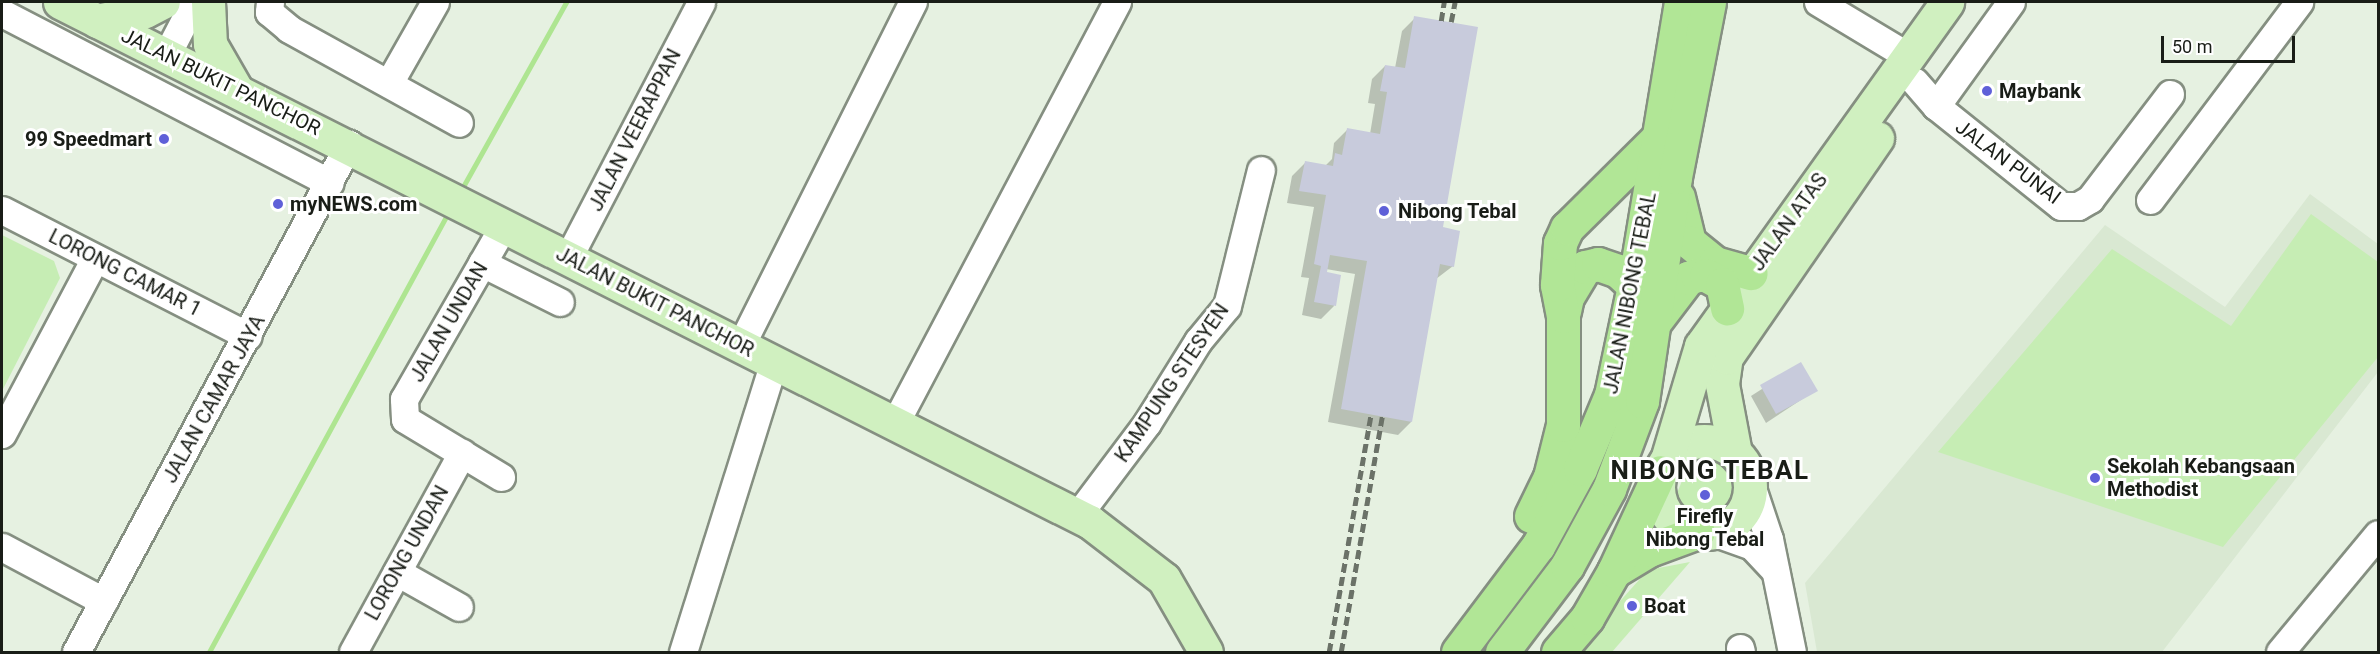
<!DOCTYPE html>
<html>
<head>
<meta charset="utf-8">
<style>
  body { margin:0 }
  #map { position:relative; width:2380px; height:654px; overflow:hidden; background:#e6f1e1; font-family:Roboto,sans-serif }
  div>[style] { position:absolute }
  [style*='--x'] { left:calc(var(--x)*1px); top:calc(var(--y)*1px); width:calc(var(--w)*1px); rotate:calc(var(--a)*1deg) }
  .built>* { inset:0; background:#d9e8d2 }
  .green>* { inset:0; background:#c6edb4 }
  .shadow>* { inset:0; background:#0003 }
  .stream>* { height:5px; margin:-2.5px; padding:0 2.5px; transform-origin:2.5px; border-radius:2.5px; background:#aee591 }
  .building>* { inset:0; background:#c8cbdc }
  .roads { filter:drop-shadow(2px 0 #858f81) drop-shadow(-2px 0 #858f81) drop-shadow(0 2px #858f81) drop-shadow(0 -2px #858f81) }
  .minor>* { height:27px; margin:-13.5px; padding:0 13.5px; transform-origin:13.5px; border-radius:13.5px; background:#fff }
  .major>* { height:33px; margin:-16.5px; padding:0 16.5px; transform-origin:16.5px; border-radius:16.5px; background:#d0f0c0 }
  .major>.ring { margin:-16.5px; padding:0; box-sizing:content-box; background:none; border:33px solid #d0f0c0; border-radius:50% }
  .highway>* { height:33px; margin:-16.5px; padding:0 16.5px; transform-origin:16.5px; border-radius:16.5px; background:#b1e696 }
  .rail>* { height:4.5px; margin-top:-2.25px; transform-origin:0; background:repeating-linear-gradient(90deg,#6b7268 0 9px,transparent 0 13.5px) }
  .dots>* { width:16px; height:16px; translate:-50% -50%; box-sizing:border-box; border:3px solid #fff; border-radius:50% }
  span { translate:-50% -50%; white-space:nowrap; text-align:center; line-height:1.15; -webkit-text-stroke:6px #fff; paint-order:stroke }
  .street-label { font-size:20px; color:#191d17 }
  .poi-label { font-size:20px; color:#191d17; font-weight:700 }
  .left { translate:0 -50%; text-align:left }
  .right { translate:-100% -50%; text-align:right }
  .district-label { font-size:26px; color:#191d17; font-weight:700; letter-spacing:1.5px }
  .frame { position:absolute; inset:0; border:3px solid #191d17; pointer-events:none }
  .scale { position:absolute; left:2161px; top:36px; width:134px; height:27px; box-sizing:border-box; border:3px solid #191d17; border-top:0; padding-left:8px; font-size:18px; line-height:21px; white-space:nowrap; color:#191d17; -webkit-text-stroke:4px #fff; paint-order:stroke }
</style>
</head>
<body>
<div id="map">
  <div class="built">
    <div style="clip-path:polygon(2310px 194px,2378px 244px,2378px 372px,2162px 652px,1817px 652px,1805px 583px,2105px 225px,2225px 307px)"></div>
  </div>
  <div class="green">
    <div style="clip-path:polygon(2311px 214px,2378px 262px,2378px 357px,2223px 547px,1938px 452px,2112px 249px,2231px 326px)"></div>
    <div style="clip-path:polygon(2px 235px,54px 261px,60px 278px,2px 391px)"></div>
    <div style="clip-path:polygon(1707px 452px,1719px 461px,1730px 477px,1733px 491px,1727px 507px,1696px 515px,1683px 510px,1674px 501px,1685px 473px)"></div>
    <div style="clip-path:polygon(1690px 562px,1612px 652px,1580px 652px,1595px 629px,1648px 570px)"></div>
  </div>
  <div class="shadow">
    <div style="clip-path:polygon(1415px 18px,1441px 229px,1453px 266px,1436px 279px,1411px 422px,1398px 435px,1328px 422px,1355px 274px,1326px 269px,1334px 306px,1321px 319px,1302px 315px,1309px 278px,1301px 277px,1314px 207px,1287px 203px,1292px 176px,1305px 163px,1325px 166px,1332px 159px,1334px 143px,1347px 130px,1370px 134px,1375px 104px,1368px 103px,1372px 79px,1385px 66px,1395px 68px,1402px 31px)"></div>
    <div style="clip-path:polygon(1801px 364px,1816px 390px,1766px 423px,1751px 396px)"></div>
  </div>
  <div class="stream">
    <div style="--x:460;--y:192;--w:218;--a:-60.8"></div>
    <div style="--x:209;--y:652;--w:502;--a:-61.44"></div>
  </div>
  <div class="building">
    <div style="clip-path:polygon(1414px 16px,1478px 27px,1443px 227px,1460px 231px,1454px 267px,1440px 264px,1412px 422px,1341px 409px,1367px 261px,1330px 255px,1327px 272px,1341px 275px,1336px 306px,1314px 302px,1321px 266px,1314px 264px,1326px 195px,1299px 191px,1305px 161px,1333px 166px,1335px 153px,1342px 155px,1347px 128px,1380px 134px,1387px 92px,1380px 91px,1385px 65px,1405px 68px)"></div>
    <div style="clip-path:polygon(1801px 362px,1818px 391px,1776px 414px,1760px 385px)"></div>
  </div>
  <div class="roads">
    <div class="minor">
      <div style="--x:270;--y:2;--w:10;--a:96"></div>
      <div style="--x:269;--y:12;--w:26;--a:40"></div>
      <div style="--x:289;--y:29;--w:194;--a:28.9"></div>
      <div style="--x:1818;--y:2;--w:105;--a:31"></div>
      <div style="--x:2;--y:13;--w:369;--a:27.4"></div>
      <div style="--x:166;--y:56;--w:61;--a:-62.6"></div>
      <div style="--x:1915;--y:82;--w:32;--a:49"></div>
      <div style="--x:1936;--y:106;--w:160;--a:38.7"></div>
      <div style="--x:2061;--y:206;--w:17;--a:0"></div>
      <div style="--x:2078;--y:206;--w:14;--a:-30"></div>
      <div style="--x:2090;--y:199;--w:132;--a:-52.7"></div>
      <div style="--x:389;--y:83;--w:93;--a:-60.4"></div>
      <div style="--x:1936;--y:106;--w:128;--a:-54.2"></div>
      <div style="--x:2150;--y:200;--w:248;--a:-53"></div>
      <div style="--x:2;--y:210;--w:276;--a:27.1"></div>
      <div style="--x:568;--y:258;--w:288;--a:-62.5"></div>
      <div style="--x:482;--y:263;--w:87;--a:26.6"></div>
      <div style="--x:741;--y:345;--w:384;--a:-63.4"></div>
      <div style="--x:895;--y:423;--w:476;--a:-62.2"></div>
      <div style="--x:2;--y:434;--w:199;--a:-62.1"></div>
      <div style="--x:501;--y:477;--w:112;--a:-148.9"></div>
      <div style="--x:405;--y:419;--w:20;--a:-93"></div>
      <div style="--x:404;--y:399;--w:198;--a:-60.1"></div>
      <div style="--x:1749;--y:479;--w:63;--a:71.6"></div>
      <div style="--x:1769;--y:539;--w:115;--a:78.5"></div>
      <div style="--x:1077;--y:516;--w:116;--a:-53"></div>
      <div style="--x:1147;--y:423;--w:97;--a:-58.1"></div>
      <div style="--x:1198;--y:341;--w:45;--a:-50.4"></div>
      <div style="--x:1227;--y:306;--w:140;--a:-76"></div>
      <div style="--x:1713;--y:532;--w:41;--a:19.7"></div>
      <div style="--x:1752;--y:546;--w:34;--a:47"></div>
      <div style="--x:2;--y:547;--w:115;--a:28.1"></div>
      <div style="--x:397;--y:572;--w:71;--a:29.4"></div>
      <div style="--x:1740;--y:648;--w:4;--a:76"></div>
      <div style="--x:76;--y:652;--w:577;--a:-61.75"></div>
      <div style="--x:353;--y:652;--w:227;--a:-61.3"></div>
      <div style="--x:683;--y:652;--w:304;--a:-72.6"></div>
      <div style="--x:2280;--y:652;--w:153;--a:-50.3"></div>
    </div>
    <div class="major">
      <div style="--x:60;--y:2;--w:1154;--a:26.79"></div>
      <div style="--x:1090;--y:522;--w:93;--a:37.6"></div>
      <div style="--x:1164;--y:579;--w:84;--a:60.1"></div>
      <div style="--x:208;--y:2;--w:42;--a:87.3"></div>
      <div style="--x:210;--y:44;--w:54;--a:60.1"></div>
      <div style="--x:97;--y:21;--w:49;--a:-11.8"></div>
      <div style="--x:145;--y:11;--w:20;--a:-27"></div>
      <div class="ring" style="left:1658px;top:441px;width:59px;height:59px"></div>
      <div style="--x:1735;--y:453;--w:70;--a:-100.7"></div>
      <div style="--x:1722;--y:384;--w:27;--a:-82"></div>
      <div style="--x:1726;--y:357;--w:266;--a:-55.4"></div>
      <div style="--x:1667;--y:460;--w:119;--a:-73.4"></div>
      <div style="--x:1701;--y:346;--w:423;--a:-54.4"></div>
    </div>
    <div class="highway">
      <div style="--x:1678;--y:197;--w:46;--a:76.3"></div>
      <div style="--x:1689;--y:242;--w:33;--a:39"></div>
      <div style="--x:1715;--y:263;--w:37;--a:16"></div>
      <div style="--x:1564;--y:311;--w:14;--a:-78"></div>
      <div style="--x:1567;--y:297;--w:35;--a:-59"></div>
      <div style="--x:1585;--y:267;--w:13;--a:-13"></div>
      <div style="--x:1598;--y:264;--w:21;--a:19"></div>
      <div style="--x:1618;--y:271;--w:22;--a:43"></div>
      <div style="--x:1656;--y:320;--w:53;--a:-52.7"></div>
      <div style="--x:1688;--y:278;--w:9;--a:-18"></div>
      <div style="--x:1697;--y:275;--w:9;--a:0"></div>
      <div style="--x:1706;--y:275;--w:18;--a:29"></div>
      <div style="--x:1722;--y:284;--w:25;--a:78"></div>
      <div style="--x:1531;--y:516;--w:43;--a:-64"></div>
      <div style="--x:1550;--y:477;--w:54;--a:-76"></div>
      <div style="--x:1563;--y:425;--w:109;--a:-90"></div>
      <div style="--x:1563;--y:316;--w:32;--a:-101"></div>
      <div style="--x:1557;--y:285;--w:42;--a:-85.9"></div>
      <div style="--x:1560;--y:243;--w:17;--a:-65"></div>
      <div style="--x:1567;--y:228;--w:131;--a:-44.7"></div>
      <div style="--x:1614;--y:571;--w:41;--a:-31"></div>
      <div style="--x:1649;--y:550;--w:52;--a:-20.2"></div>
      <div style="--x:1458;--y:652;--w:133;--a:-53"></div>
      <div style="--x:1538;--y:546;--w:88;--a:-61.4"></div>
      <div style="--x:1580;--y:469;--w:80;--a:-67.3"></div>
      <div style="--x:1611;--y:395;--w:111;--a:-78.1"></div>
      <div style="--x:1634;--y:286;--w:288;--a:-80.6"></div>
      <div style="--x:1502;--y:652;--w:108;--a:-52.9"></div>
      <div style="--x:1567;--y:566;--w:88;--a:-61.4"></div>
      <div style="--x:1609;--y:489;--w:94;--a:-69.4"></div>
      <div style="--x:1642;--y:401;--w:226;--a:-81.6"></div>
      <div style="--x:1675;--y:177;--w:178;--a:-79"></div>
      <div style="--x:1558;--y:652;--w:45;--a:-49.5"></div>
      <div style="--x:1587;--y:618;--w:54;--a:-60.1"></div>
      <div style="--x:1614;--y:571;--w:109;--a:-65.1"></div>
    </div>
  </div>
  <div class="rail">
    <div style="--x:1441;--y:21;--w:19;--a:-81"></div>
    <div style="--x:1451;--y:22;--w:20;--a:-79"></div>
    <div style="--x:1329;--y:652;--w:241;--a:-80"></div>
    <div style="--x:1341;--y:652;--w:240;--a:-80.1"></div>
  </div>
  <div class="dots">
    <div style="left:1987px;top:91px;background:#5f60d8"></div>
    <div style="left:164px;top:139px;background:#5f60d8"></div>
    <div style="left:278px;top:204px;background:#5f60d8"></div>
    <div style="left:1384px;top:211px;background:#5f60d8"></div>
    <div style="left:2095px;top:478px;background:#5f60d8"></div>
    <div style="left:1705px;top:495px;background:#5f60d8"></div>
    <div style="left:1632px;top:606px;background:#5f60d8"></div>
  </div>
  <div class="street-label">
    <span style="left:221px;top:82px;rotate:26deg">JALAN BUKIT PANCHOR</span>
    <span style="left:635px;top:130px;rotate:-63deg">JALAN VEERAPPAN</span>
    <span style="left:2008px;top:162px;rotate:37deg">JALAN PUNAI</span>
    <span style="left:1789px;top:222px;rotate:-54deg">JALAN ATAS</span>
    <span style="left:125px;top:273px;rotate:27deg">LORONG CAMAR 1</span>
    <span style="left:1630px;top:293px;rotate:-79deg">JALAN NIBONG TEBAL</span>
    <span style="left:655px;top:302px;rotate:27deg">JALAN BUKIT PANCHOR</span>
    <span style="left:449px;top:322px;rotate:-60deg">JALAN UNDAN</span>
    <span style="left:1172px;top:383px;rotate:-56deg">KAMPUNG STESYEN</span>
    <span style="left:214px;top:399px;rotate:-61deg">JALAN CAMAR JAYA</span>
    <span style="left:407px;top:553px;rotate:-61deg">LORONG UNDAN</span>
  </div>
  <div class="poi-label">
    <span class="left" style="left:1999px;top:91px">Maybank</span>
    <span class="right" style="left:152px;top:139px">99 Speedmart</span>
    <span class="left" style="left:290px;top:204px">myNEWS.com</span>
    <span class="left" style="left:1398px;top:211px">Nibong Tebal</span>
    <span class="left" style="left:2107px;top:478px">Sekolah Kebangsaan<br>Methodist</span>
    <span style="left:1705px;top:528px">Firefly<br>Nibong Tebal</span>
    <span class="left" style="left:1644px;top:606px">Boat</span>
  </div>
  <div class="district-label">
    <span style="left:1710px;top:471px">NIBONG TEBAL</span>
  </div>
  <div class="frame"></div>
  <div class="scale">50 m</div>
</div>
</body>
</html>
